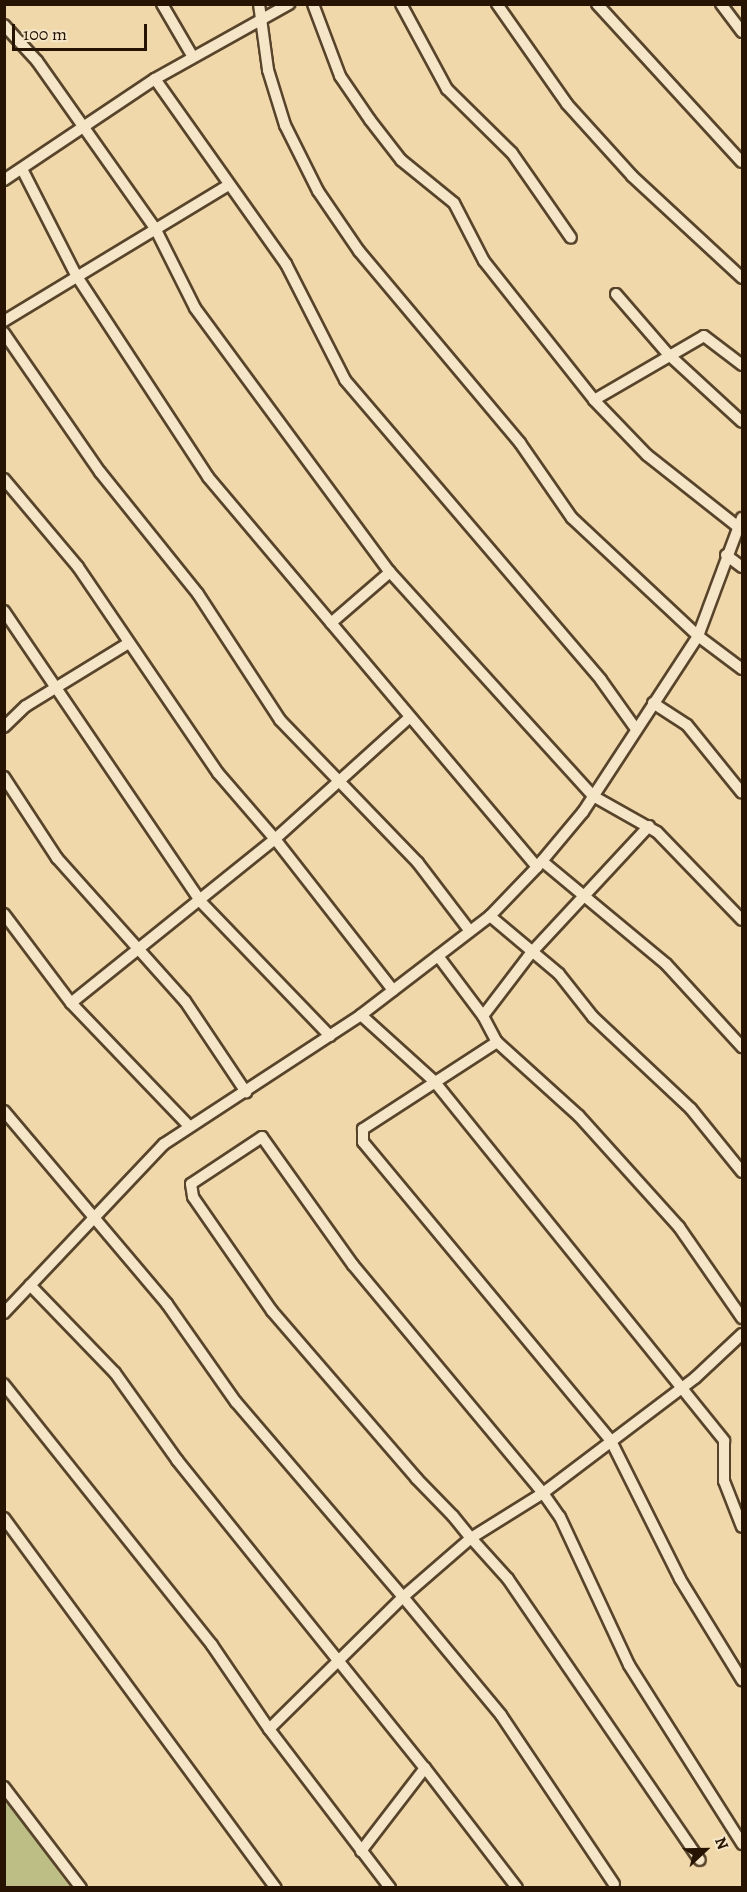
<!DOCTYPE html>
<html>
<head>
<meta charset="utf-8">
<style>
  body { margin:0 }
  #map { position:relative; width:747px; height:1892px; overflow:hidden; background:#f0d8aa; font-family:Alegreya,serif }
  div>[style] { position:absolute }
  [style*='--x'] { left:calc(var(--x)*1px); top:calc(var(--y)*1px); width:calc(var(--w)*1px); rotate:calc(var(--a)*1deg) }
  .green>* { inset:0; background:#bdbe86 }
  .roads { filter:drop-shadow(2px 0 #58442b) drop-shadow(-2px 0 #58442b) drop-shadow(0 2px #58442b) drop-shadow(0 -2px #58442b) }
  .minor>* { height:10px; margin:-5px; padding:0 5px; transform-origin:5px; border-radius:5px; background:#f5e6c8 }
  span { translate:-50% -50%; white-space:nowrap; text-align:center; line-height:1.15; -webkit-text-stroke:4.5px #f5e6c8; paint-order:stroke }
  .frame { position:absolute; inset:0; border:6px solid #261301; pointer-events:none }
  .north { position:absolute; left:675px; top:1820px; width:60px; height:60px; -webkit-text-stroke:4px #f5e6c8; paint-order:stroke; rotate:68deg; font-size:16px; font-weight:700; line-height:24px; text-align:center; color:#261301 }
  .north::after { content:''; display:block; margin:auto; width:21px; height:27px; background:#261301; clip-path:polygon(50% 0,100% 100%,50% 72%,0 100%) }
  .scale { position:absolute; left:12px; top:24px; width:135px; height:27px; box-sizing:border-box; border:3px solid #261301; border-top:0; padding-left:8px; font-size:18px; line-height:21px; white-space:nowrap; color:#261301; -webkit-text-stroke:4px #f5e6c8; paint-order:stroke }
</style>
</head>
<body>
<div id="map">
  <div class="green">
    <div style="clip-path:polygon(5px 1798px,70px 1887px,5px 1887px)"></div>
  </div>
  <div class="roads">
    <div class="minor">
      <div style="--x:162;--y:4;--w:61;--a:59.7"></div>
      <div style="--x:259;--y:4;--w:67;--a:82.2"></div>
      <div style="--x:268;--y:70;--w:58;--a:72.8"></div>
      <div style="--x:285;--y:125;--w:74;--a:63.4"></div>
      <div style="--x:318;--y:191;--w:73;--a:55.7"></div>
      <div style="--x:359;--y:251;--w:251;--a:50"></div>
      <div style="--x:520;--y:443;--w:91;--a:55.3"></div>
      <div style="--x:572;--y:518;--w:173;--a:43.1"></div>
      <div style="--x:698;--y:636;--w:55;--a:36.9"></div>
      <div style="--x:313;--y:4;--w:77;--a:69.4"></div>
      <div style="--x:340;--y:76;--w:53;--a:55.7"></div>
      <div style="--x:370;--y:120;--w:51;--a:52.2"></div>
      <div style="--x:401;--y:160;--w:68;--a:39.1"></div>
      <div style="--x:454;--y:203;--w:65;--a:62.7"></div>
      <div style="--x:484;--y:261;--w:177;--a:51.6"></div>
      <div style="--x:594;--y:400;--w:76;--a:46.1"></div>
      <div style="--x:647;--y:455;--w:115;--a:38.3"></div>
      <div style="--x:401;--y:4;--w:97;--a:61.6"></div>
      <div style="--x:447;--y:89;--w:91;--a:44.6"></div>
      <div style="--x:512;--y:153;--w:103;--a:55.2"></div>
      <div style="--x:497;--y:4;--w:122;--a:55"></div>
      <div style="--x:567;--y:104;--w:97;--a:47.9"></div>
      <div style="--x:632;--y:176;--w:150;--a:42.8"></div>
      <div style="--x:597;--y:4;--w:214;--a:47.5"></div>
      <div style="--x:721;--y:4;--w:35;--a:53"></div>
      <div style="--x:4;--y:25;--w:49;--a:47.5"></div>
      <div style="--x:37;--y:61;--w:204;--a:54.8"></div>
      <div style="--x:155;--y:228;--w:89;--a:63.4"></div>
      <div style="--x:195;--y:308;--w:327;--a:53.6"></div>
      <div style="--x:389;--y:571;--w:304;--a:47.8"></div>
      <div style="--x:593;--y:796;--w:73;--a:29.4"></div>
      <div style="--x:657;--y:832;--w:122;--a:46"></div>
      <div style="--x:155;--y:79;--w:227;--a:54.7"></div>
      <div style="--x:286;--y:264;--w:130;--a:63"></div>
      <div style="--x:345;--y:380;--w:394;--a:49.5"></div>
      <div style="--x:601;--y:680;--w:60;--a:54.5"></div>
      <div style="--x:22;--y:169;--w:119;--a:63"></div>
      <div style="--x:76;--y:275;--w:241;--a:56.8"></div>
      <div style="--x:208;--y:477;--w:510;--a:49.85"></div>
      <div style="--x:4;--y:180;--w:182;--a:-33.8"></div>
      <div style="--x:155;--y:79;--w:154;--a:-29.2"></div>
      <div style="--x:616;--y:294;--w:79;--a:49.1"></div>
      <div style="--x:668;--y:354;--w:100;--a:42.6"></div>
      <div style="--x:4;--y:321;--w:263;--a:-31.2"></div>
      <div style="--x:4;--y:333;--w:169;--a:55.4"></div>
      <div style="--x:100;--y:472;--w:156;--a:51.2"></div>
      <div style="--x:198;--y:594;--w:150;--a:56.9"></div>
      <div style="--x:280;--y:720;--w:199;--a:46"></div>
      <div style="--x:418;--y:863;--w:84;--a:52.7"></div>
      <div style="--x:594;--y:400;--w:127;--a:-30.2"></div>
      <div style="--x:704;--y:336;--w:48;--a:37.3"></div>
      <div style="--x:4;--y:479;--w:115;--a:49.9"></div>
      <div style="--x:78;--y:567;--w:249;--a:55.8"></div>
      <div style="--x:218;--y:773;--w:87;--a:49.2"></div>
      <div style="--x:275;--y:839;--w:181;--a:-42.1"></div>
      <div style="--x:726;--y:555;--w:20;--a:37"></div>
      <div style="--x:4;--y:611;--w:351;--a:55.9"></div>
      <div style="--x:201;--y:902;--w:186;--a:46.1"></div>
      <div style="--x:331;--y:623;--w:78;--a:-40.8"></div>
      <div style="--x:653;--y:703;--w:40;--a:32.9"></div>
      <div style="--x:687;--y:725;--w:87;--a:51"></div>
      <div style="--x:4;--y:727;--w:30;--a:-44"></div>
      <div style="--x:26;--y:706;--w:119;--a:-31.5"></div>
      <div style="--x:4;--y:777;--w:97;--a:56.8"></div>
      <div style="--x:57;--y:858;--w:192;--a:48.2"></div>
      <div style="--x:185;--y:1001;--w:110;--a:56.2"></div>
      <div style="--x:649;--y:826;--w:173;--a:132.9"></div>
      <div style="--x:531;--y:953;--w:79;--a:127.3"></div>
      <div style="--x:483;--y:1016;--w:30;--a:62"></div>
      <div style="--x:497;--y:1042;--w:110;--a:42.1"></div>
      <div style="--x:579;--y:1116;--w:149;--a:48"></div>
      <div style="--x:679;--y:1227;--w:111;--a:55.3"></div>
      <div style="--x:542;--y:861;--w:161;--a:39.7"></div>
      <div style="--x:666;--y:964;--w:113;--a:47.5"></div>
      <div style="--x:4;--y:914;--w:111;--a:53"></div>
      <div style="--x:490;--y:916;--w:90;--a:40"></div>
      <div style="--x:559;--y:974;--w:55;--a:51.7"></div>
      <div style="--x:593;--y:1017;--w:134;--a:43.2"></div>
      <div style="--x:691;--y:1109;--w:81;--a:51"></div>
      <div style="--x:438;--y:956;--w:75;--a:53.1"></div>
      <div style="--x:361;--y:1015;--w:98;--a:42.1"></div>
      <div style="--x:434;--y:1081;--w:462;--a:51.1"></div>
      <div style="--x:724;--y:1441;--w:40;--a:90"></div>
      <div style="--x:724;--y:1481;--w:49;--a:68.6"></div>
      <div style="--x:497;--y:1042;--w:160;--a:147"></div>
      <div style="--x:363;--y:1129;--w:13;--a:90"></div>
      <div style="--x:363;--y:1142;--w:388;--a:50.3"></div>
      <div style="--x:611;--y:1441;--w:154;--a:63.4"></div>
      <div style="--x:680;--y:1579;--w:119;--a:58.5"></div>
      <div style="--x:4;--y:1111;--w:253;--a:49.8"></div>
      <div style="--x:167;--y:1304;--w:120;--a:54.9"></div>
      <div style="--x:236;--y:1402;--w:257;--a:49.4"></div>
      <div style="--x:403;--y:1597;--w:188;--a:135.4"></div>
      <div style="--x:269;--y:1729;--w:102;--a:-124.2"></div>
      <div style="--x:212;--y:1645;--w:334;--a:-128.6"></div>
      <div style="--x:189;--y:1126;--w:170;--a:-133.8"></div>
      <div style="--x:71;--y:1003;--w:262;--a:-38.8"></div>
      <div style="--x:275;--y:839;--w:192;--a:52"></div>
      <div style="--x:30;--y:1285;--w:122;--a:46"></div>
      <div style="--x:115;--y:1373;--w:107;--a:54.5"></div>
      <div style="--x:177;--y:1460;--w:395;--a:51.2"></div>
      <div style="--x:425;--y:1768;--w:105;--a:127.6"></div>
      <div style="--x:4;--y:1313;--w:233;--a:-46.6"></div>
      <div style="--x:164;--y:1144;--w:235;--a:-33.2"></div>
      <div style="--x:361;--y:1015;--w:163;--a:-37.5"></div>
      <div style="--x:490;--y:916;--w:68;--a:-46.2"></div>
      <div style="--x:537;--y:867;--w:72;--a:-50.1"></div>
      <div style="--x:583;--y:812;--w:210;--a:-56.8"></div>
      <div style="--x:698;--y:636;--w:126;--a:-69.6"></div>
      <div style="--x:742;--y:1334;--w:64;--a:136.9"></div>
      <div style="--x:695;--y:1378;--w:191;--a:142.9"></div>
      <div style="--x:543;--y:1493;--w:29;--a:55"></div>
      <div style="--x:560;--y:1517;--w:163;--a:65"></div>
      <div style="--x:629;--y:1665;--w:212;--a:57.7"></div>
      <div style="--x:4;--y:1518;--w:459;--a:53.7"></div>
      <div style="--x:269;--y:1729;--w:200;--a:52.7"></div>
      <div style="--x:425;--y:1768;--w:151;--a:52.5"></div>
      <div style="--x:4;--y:1787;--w:127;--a:52.7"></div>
      <div style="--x:614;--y:1884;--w:203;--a:-123.8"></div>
      <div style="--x:501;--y:1715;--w:153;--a:-129.7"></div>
      <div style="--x:403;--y:1597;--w:90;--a:-40.9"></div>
      <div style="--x:471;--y:1538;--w:85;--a:-32"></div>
      <div style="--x:543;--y:1493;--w:297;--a:-129.8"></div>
      <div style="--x:353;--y:1265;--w:157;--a:-125.4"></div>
      <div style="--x:262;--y:1137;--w:85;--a:146.5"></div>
      <div style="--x:191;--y:1184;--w:13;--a:81"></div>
      <div style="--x:193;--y:1197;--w:139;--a:55.3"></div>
      <div style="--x:272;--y:1311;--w:221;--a:49.2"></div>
      <div style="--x:416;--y:1478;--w:53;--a:45.8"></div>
      <div style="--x:453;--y:1516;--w:28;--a:51"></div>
      <div style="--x:471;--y:1538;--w:55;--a:47.9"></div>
      <div style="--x:508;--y:1579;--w:340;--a:55.7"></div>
    </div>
  </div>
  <div class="frame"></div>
  <div class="north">N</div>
  <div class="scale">100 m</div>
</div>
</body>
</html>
